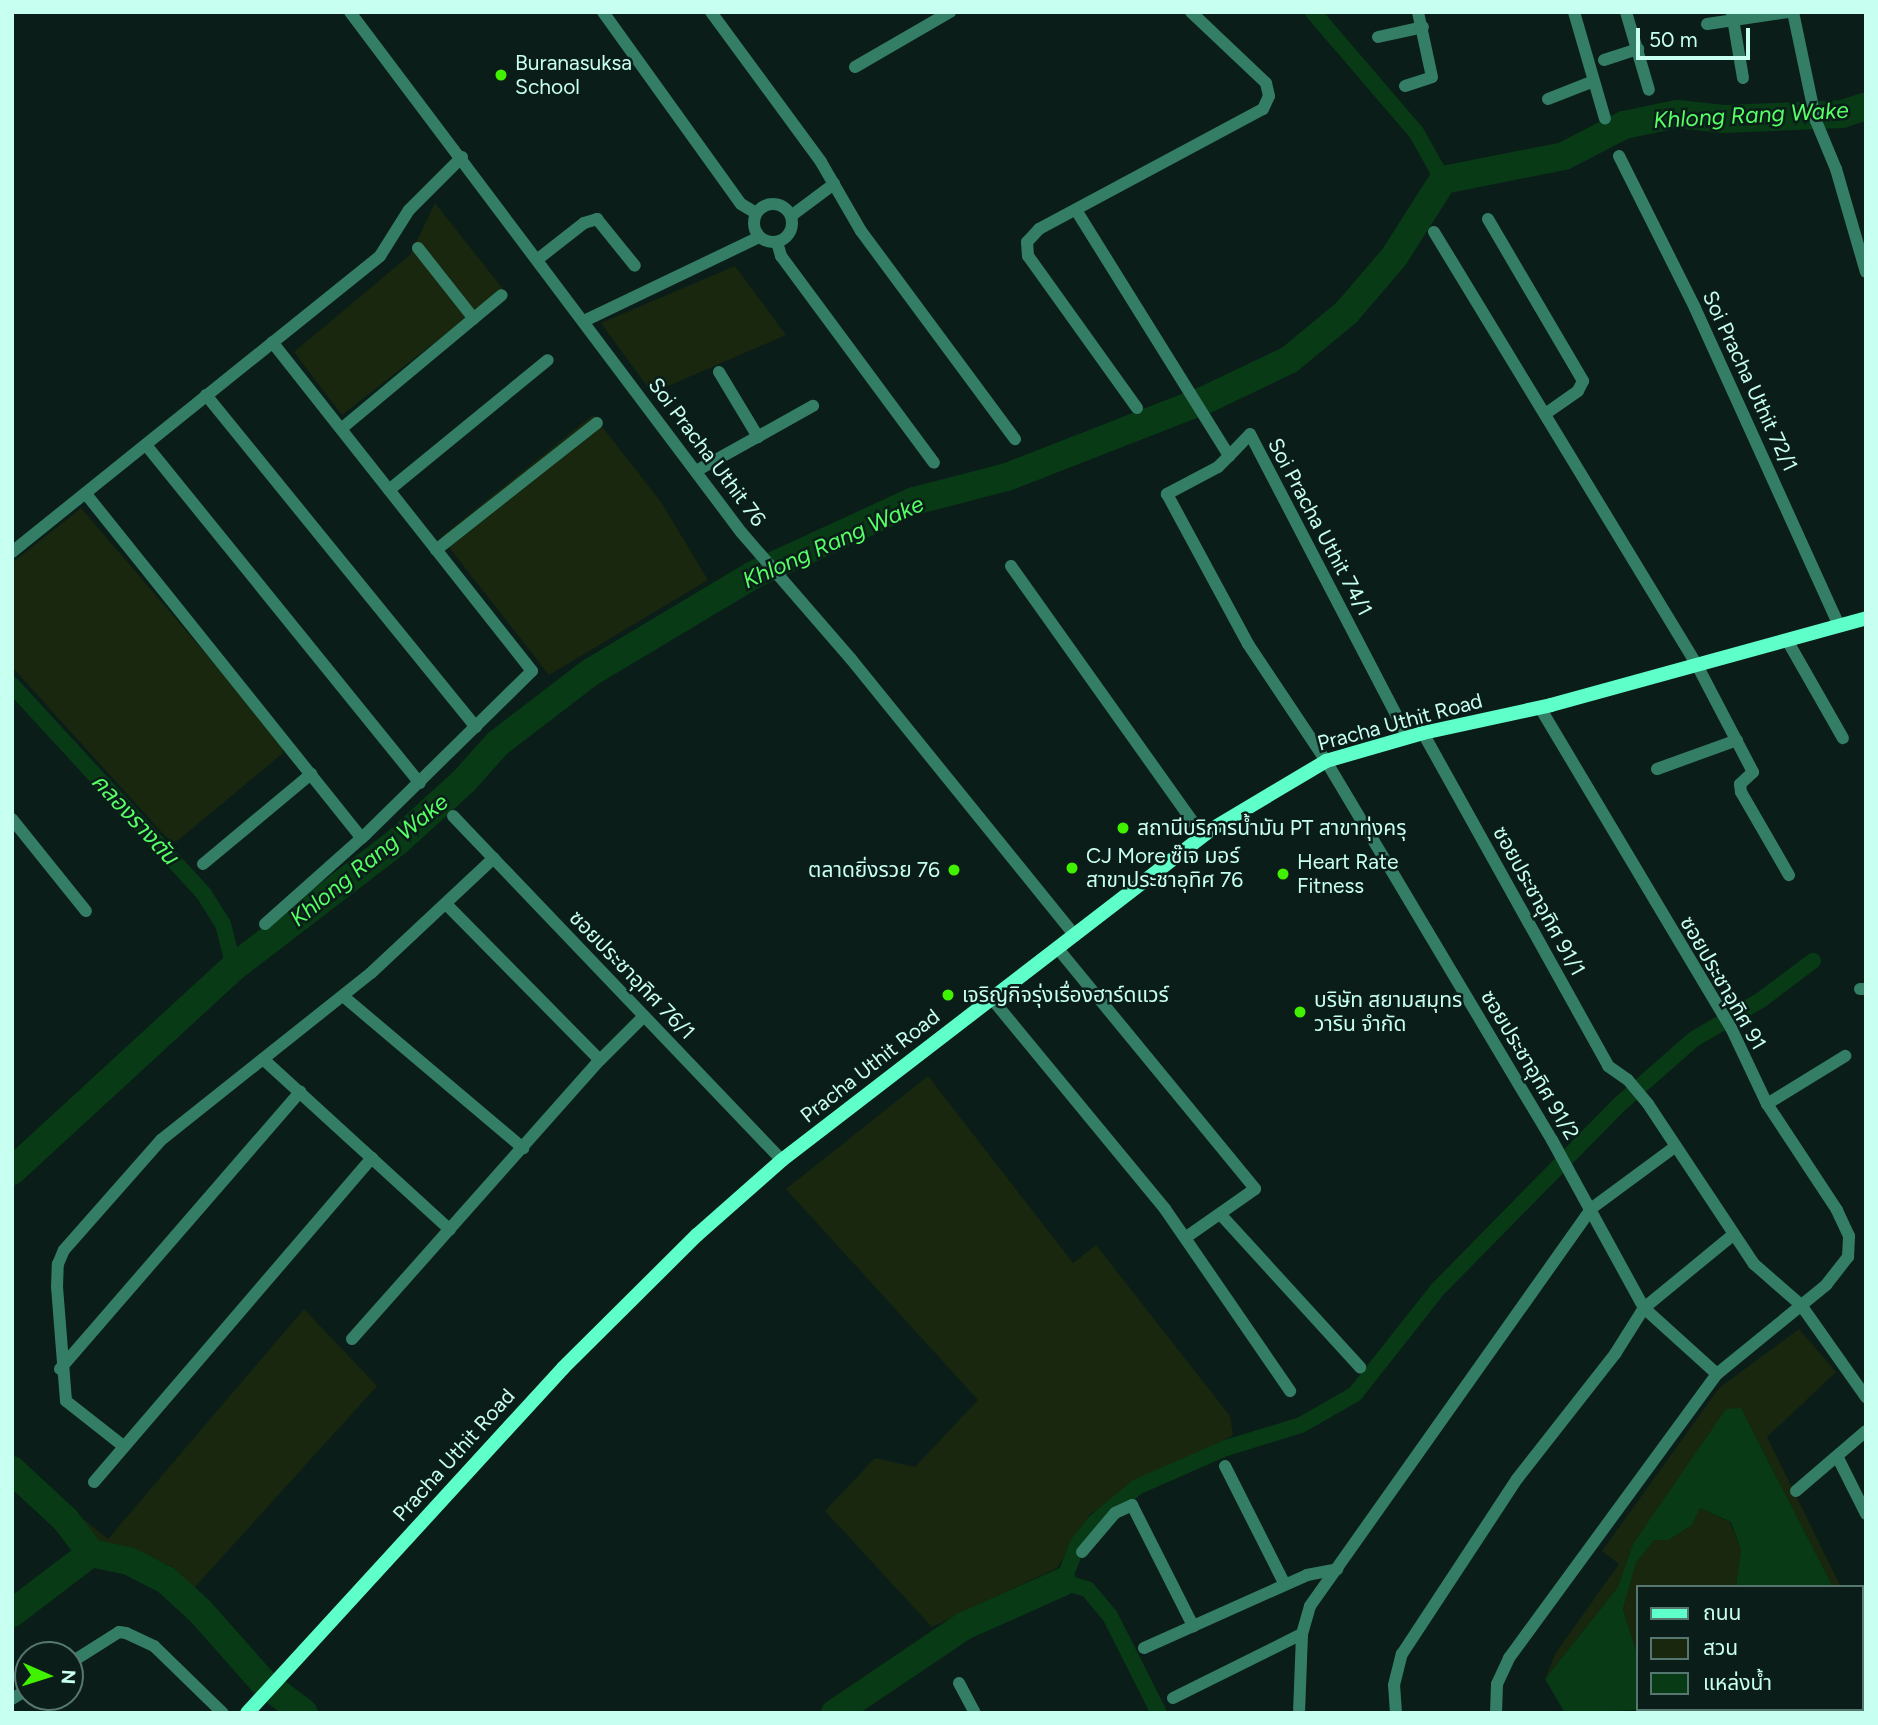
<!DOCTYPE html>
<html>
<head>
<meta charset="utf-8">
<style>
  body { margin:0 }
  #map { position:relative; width:1878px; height:1725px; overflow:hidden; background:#0b1d19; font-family:Figtree,"Noto Sans Thai",sans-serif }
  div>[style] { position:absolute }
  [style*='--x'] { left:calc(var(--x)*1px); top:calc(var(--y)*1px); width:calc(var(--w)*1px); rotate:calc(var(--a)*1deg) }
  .green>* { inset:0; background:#18270e }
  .water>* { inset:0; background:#073a15 }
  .canal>* { height:16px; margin:-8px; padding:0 8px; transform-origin:8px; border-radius:8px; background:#073a15 }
  .river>* { height:28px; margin:-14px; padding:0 14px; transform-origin:14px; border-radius:14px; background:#073a15 }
  .street>* { height:12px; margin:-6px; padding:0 6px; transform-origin:6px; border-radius:6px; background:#347e66 }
  .street>.ring { margin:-6px; padding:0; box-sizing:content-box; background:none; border:12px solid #347e66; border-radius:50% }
  .secondary>* { height:14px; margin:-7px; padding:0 7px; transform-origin:7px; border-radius:7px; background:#5effc8 }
  .dots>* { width:19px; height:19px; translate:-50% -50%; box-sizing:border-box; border:4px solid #0b1d19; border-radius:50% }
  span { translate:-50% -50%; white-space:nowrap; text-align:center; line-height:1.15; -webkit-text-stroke:5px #0b1d19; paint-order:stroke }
  .poi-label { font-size:21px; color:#c7fff1 }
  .left { translate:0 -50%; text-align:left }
  .right { translate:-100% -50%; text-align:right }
  .street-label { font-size:21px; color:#c7fff1 }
  .water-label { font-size:23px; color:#55ff65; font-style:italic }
  .frame { position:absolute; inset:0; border:14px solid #c7fff1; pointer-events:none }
  .legend { position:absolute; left:1636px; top:1585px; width:228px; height:126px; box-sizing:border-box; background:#0b1d19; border:2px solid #56776f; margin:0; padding:9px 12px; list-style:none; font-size:21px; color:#c7fff1 }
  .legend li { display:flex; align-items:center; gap:14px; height:35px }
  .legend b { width:35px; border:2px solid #56776f }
  .north { position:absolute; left:14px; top:1641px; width:70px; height:70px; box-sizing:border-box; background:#0b1d19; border:2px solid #56776f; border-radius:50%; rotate:93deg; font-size:19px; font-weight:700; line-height:28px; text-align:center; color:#c7fff1 }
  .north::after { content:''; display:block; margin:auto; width:24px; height:32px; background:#40f200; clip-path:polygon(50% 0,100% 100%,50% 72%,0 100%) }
  .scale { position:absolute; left:1636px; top:28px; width:114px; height:32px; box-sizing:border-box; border:4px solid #c7fff1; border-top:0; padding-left:9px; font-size:21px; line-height:24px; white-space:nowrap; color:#c7fff1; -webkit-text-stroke:5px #0b1d19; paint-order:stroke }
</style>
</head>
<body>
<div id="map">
  <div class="green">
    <div style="clip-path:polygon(435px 203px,503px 289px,342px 415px,294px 352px,410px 255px)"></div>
    <div style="clip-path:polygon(735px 266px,786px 335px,652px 393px,601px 323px)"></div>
    <div style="clip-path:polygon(593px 415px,661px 502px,708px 580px,549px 675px,441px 537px)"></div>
    <div style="clip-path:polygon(81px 508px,284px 745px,282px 754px,176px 842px,167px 838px,12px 667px,12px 563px)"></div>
    <div style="clip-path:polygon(928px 1076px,1073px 1263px,1096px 1245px,1230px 1416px,1233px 1435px,1090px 1514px,1057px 1568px,932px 1627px,825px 1511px,875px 1458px,915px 1467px,978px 1400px,786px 1189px)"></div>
    <div style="clip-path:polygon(304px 1309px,377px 1386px,194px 1588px,171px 1566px,87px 1538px,82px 1518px,108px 1539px)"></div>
    <div style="clip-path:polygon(1799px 1329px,1836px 1372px,1767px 1437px,1841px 1587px,1833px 1587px,1741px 1408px,1633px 1544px,1618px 1587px,1545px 1679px,1555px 1654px,1619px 1564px,1602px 1551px,1719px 1388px)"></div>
    <div style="clip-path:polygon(1700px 1508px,1730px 1522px,1741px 1550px,1736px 1587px,1638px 1587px,1638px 1657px,1623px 1609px,1636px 1563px,1654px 1540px,1669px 1540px,1692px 1525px)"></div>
    <div style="clip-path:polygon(1862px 1630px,1866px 1713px,1700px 1713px,1862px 1709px)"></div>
  </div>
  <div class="water">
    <div style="clip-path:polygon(1741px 1408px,1833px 1587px,1736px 1587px,1741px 1550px,1731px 1522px,1700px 1508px,1692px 1525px,1669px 1540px,1654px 1540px,1636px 1563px,1623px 1609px,1638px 1657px,1638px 1709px,1659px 1709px,1565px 1713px,1545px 1679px,1618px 1587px,1633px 1544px,1726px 1409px)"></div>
  </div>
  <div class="canal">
    <div style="--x:1313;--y:12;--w:158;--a:49.4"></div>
    <div style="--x:1416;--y:132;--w:55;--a:60.6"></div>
    <div style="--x:12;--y:685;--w:284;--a:47.4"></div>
    <div style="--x:204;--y:894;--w:36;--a:58"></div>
    <div style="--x:223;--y:924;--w:44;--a:75.7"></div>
    <div style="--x:1159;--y:1713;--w:109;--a:-116.8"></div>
    <div style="--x:1110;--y:1616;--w:35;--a:-130"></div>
    <div style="--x:1087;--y:1589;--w:25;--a:-164"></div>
    <div style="--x:1063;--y:1582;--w:40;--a:-69"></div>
    <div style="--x:1077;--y:1545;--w:28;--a:-52"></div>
    <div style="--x:1094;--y:1523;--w:56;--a:-39.9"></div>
    <div style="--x:1137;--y:1487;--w:97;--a:-23.7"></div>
    <div style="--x:1226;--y:1448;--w:78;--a:-17"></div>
    <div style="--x:1301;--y:1425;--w:62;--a:-29.9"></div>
    <div style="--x:1355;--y:1394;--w:132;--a:-51.7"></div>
    <div style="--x:1437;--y:1290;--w:261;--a:-45.5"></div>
    <div style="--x:1620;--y:1104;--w:98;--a:-41.3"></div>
    <div style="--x:1694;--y:1039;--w:78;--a:-30.2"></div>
    <div style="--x:1761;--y:1000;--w:65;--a:-36.9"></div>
  </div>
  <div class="river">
    <div style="--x:12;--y:1171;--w:301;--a:-42.6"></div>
    <div style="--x:234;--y:967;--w:207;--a:-37.5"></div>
    <div style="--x:398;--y:841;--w:89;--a:-42.3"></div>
    <div style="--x:464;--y:781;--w:51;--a:-48.2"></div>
    <div style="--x:498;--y:743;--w:117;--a:-37.4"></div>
    <div style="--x:591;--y:672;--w:189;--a:-30.9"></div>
    <div style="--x:753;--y:575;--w:177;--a:-24.7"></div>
    <div style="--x:914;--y:501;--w:96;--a:-14.5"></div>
    <div style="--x:1007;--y:477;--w:212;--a:-21.3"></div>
    <div style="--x:1205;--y:400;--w:93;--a:-25.5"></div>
    <div style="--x:1289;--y:360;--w:75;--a:-39.6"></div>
    <div style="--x:1347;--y:312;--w:72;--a:-49.5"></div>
    <div style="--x:1394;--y:257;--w:91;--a:-57.5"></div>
    <div style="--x:1443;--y:180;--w:123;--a:-11.2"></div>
    <div style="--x:1564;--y:156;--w:68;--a:-27.3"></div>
    <div style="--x:1624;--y:125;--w:54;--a:-11.7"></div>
    <div style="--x:1677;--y:114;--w:47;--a:6.1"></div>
    <div style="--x:1724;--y:119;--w:118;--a:-2.4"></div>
    <div style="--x:1842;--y:114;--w:25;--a:-18"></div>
    <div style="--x:12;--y:1470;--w:72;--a:42.8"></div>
    <div style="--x:65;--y:1519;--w:43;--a:52.6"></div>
    <div style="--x:12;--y:1613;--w:99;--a:-37.2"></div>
    <div style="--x:91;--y:1553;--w:39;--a:12"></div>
    <div style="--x:129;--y:1561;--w:42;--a:27.2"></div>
    <div style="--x:166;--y:1580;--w:47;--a:42.4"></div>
    <div style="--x:201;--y:1612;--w:94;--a:48.5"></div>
    <div style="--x:263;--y:1682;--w:51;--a:37.1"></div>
    <div style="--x:835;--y:1713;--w:156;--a:-34"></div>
    <div style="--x:964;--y:1626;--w:108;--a:-24"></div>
  </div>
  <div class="street">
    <div style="--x:350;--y:12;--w:651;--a:53.06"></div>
    <div style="--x:741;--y:532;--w:168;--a:49.1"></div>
    <div style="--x:851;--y:659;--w:356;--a:51"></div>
    <div style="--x:603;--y:12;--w:236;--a:54.3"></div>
    <div style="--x:741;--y:204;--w:17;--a:31"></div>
    <div style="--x:711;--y:12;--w:186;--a:53.7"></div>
    <div style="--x:821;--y:162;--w:80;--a:59.9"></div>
    <div style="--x:861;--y:231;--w:259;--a:53.5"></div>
    <div style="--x:1574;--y:12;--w:111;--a:73.8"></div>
    <div style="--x:1626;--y:12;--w:81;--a:73.6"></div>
    <div style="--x:1793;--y:12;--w:111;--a:78.1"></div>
    <div style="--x:1816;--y:121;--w:52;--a:67.4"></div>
    <div style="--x:1836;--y:169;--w:107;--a:73.8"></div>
    <div style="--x:1732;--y:13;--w:66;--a:80.4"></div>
    <div style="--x:1707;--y:24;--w:82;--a:-8.4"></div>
    <div style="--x:1378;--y:37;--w:46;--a:-12.5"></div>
    <div style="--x:1604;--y:60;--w:36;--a:-18"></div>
    <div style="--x:855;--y:67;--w:110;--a:-30.1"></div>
    <div style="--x:1405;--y:86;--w:28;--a:-18"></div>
    <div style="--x:1432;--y:77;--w:66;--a:-102.2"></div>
    <div style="--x:1548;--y:99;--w:49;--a:-21.4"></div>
    <div style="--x:1619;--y:156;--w:170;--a:63.4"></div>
    <div style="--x:1695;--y:308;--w:348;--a:65.6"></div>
    <div class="ring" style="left:754px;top:204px;width:26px;height:26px"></div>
    <div style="--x:1076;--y:210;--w:290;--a:58.1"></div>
    <div style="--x:1229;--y:456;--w:30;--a:-46"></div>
    <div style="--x:1250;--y:434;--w:342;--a:62.5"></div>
    <div style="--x:791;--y:216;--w:54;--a:-36.7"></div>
    <div style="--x:1488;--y:219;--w:188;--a:59.6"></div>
    <div style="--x:1583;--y:381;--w:11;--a:117"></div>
    <div style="--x:1578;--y:391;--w:39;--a:145"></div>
    <div style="--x:1434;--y:232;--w:507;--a:58.73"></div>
    <div style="--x:1697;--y:665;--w:121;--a:62.4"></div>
    <div style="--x:1753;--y:772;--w:18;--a:137"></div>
    <div style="--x:1740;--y:784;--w:8;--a:83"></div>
    <div style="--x:1741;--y:792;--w:96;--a:60"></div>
    <div style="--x:777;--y:242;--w:15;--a:74"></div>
    <div style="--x:781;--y:256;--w:257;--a:53.5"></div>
    <div style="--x:418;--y:248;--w:90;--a:51.7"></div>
    <div style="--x:538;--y:259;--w:58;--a:-38"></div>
    <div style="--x:584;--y:223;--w:14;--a:-17"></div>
    <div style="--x:597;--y:219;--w:60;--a:51"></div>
    <div style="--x:584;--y:321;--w:194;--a:-25.6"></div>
    <div style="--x:719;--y:372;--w:76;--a:59"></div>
    <div style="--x:206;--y:395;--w:428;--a:50.9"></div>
    <div style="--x:1137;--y:408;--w:187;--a:-125.6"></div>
    <div style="--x:1028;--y:256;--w:14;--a:-94"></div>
    <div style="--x:1027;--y:242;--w:18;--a:-47"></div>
    <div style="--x:1039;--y:229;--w:254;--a:-28.2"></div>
    <div style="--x:1263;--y:109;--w:14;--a:-65"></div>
    <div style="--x:1269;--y:96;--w:13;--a:-103"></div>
    <div style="--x:1266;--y:83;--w:103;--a:-136.6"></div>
    <div style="--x:341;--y:429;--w:209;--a:-39.8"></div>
    <div style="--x:146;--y:445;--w:435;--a:51"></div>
    <div style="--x:1229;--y:456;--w:16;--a:135"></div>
    <div style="--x:1218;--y:467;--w:58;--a:152.1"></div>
    <div style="--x:1167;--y:494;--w:170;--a:61.6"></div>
    <div style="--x:1248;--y:644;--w:141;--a:56.3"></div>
    <div style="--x:1326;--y:761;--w:441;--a:59.2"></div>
    <div style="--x:1552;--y:1140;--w:192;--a:61.3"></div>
    <div style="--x:1644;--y:1308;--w:98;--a:42.1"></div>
    <div style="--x:696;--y:471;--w:134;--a:-29.1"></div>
    <div style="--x:389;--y:490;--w:205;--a:-39.3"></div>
    <div style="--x:86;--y:494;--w:441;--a:51.3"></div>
    <div style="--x:436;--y:550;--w:205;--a:-38.3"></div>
    <div style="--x:12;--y:552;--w:472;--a:-38.8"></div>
    <div style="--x:380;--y:256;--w:54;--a:-57.8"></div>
    <div style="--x:409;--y:210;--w:75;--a:-45"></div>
    <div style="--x:1011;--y:566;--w:331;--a:54.6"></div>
    <div style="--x:1787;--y:640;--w:113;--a:60.3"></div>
    <div style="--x:1423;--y:733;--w:381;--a:60.9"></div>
    <div style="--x:1608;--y:1066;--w:24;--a:35"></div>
    <div style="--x:1628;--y:1080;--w:31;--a:50"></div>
    <div style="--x:1648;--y:1104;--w:192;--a:56.5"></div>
    <div style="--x:1754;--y:1264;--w:62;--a:41.1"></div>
    <div style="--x:1801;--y:1305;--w:113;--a:54.8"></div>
    <div style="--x:1657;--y:769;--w:85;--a:-19.9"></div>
    <div style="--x:453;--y:816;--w:476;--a:46.3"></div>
    <div style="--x:12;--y:819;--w:118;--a:51.2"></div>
    <div style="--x:203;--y:864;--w:141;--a:-39.8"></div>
    <div style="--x:446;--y:904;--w:219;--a:45.4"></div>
    <div style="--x:265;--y:924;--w:134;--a:-41.7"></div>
    <div style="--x:365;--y:835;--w:234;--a:-44.5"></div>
    <div style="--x:532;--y:671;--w:419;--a:-128.3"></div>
    <div style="--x:1059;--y:950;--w:309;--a:50.6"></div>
    <div style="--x:1255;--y:1189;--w:85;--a:145"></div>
    <div style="--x:1860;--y:989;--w:6;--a:0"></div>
    <div style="--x:343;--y:996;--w:236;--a:40.2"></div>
    <div style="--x:992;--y:999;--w:272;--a:50.5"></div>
    <div style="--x:1165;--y:1209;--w:221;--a:55.5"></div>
    <div style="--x:263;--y:1059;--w:253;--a:42.4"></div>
    <div style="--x:1767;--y:1104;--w:92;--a:-31.6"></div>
    <div style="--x:1222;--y:1216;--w:205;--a:47.6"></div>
    <div style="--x:352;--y:1339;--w:373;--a:-48.4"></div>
    <div style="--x:600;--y:1060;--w:62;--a:-45"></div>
    <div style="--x:60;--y:1369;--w:367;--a:-49.1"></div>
    <div style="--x:122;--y:1445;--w:71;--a:-141.8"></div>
    <div style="--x:66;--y:1401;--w:114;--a:-94.5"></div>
    <div style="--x:57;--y:1287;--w:23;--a:-88"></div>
    <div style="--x:58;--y:1264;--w:15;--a:-67"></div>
    <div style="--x:64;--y:1250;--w:147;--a:-48.6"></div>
    <div style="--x:161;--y:1140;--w:268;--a:-38.5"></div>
    <div style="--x:371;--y:973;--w:168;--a:-43.1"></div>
    <div style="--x:1837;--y:1456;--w:65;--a:63.4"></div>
    <div style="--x:1225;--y:1466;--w:133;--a:63.2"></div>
    <div style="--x:94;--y:1482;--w:427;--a:-49.4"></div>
    <div style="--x:1796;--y:1491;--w:92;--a:-40.6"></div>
    <div style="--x:1082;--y:1552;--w:51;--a:-49.8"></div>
    <div style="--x:1115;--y:1513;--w:19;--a:-25"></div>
    <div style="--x:1132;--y:1505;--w:136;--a:63.2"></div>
    <div style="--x:1144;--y:1648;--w:179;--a:-24.1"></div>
    <div style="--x:1307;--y:1575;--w:31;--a:-11"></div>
    <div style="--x:70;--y:1663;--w:58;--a:-32.3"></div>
    <div style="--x:119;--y:1632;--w:7;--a:8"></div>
    <div style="--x:126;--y:1633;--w:31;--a:25"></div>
    <div style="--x:154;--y:1646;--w:96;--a:44.2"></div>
    <div style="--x:959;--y:1683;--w:34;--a:62"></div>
    <div style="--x:1173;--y:1698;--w:144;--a:-26.4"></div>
    <div style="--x:12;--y:1699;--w:19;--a:-32"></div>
    <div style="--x:1299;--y:1713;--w:79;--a:-87.8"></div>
    <div style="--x:1302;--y:1634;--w:29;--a:-74"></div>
    <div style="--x:1310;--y:1606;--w:488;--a:-54.7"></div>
    <div style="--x:1592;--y:1208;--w:104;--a:-36.4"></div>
    <div style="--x:1396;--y:1713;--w:28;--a:-94"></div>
    <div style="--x:1394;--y:1685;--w:32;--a:-76"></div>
    <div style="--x:1402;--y:1654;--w:209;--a:-56.7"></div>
    <div style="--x:1517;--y:1479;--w:159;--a:-51.9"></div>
    <div style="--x:1615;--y:1354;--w:54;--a:-57.8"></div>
    <div style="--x:1644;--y:1308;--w:115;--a:-39.4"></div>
    <div style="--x:1496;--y:1713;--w:29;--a:-88"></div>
    <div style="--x:1497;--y:1684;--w:29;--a:-65"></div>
    <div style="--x:1509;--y:1658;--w:352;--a:-53.8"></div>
    <div style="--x:1717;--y:1374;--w:141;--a:-39.2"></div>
    <div style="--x:1826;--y:1285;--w:36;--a:-52"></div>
    <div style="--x:1848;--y:1257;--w:21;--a:-87"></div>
    <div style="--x:1849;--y:1236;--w:29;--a:-115"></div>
    <div style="--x:1837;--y:1210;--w:127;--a:-123.4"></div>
    <div style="--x:1767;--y:1104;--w:84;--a:-115.3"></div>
    <div style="--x:1731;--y:1028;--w:373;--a:-120.8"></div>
  </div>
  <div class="secondary">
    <div style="--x:247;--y:1713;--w:468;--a:-47.5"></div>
    <div style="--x:563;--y:1368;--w:189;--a:-44.8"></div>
    <div style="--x:697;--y:1235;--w:113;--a:-41.4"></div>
    <div style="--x:782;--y:1160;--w:543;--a:-37.59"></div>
    <div style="--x:1212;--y:829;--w:133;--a:-30.8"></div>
    <div style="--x:1326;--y:761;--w:101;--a:-16.1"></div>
    <div style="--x:1423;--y:733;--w:131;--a:-12.3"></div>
    <div style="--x:1551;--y:705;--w:327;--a:-15.4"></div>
  </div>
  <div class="dots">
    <div style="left:501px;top:75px;background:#40f200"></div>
    <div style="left:1123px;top:828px;background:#40f200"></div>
    <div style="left:1072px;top:868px;background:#40f200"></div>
    <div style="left:954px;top:870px;background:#40f200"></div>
    <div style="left:1283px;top:874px;background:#40f200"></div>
    <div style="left:948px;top:995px;background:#40f200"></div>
    <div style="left:1300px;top:1012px;background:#40f200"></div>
  </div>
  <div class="poi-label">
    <span class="left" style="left:515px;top:75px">Buranasuksa<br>School</span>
    <span class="left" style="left:1137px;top:828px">สถานีบริการน้ำมัน PT สาขาทุ่งครุ</span>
    <span class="left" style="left:1086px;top:868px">CJ More ซ๊เจ มอร์<br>สาขาประชาอุทิศ 76</span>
    <span class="left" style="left:1297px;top:874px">Heart Rate<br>Fitness</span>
    <span class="right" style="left:940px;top:870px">ตลาดยิ่งรวย 76</span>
    <span class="left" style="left:962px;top:995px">เจริญกิจรุ่งเรื่องฮาร์ดแวร์</span>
    <span class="left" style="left:1314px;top:1012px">บริษัท สยามสมุทร<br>วาริน จำกัด</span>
  </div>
  <div class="street-label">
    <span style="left:1750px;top:381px;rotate:65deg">Soi Pracha Uthit 72/1</span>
    <span style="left:707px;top:452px;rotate:53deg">Soi Pracha Uthit 76</span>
    <span style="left:1320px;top:527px;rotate:62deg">Soi Pracha Uthit 74/1</span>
    <span style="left:1400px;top:722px;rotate:-15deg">Pracha Uthit Road</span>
    <span style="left:1539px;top:901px;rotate:61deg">ซอยประชาอุทิศ 91/1</span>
    <span style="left:632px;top:975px;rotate:46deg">ซอยประชาอุทิศ 76/1</span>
    <span style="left:1723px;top:983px;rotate:60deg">ซอยประชาอุทิศ 91</span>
    <span style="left:1530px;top:1065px;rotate:59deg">ซอยประชาอุทิศ 91/2</span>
    <span style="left:870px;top:1066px;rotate:-38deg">Pracha Uthit Road</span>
    <span style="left:454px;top:1455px;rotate:-48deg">Pracha Uthit Road</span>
  </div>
  <div class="water-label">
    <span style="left:1751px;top:115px;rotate:-3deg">Khlong Rang Wake</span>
    <span style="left:833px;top:542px;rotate:-24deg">Khlong Rang Wake</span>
    <span style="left:135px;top:819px;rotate:47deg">คลองรางตัน</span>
    <span style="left:369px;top:860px;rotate:-39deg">Khlong Rang Wake</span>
  </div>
  <div class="frame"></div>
  <ul class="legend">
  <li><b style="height:9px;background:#5effc8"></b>ถนน</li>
  <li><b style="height:19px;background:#18270e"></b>สวน</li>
  <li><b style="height:19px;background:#073a15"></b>แหล่งน้ำ</li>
  </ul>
  <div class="north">N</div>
  <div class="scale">50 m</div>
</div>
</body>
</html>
